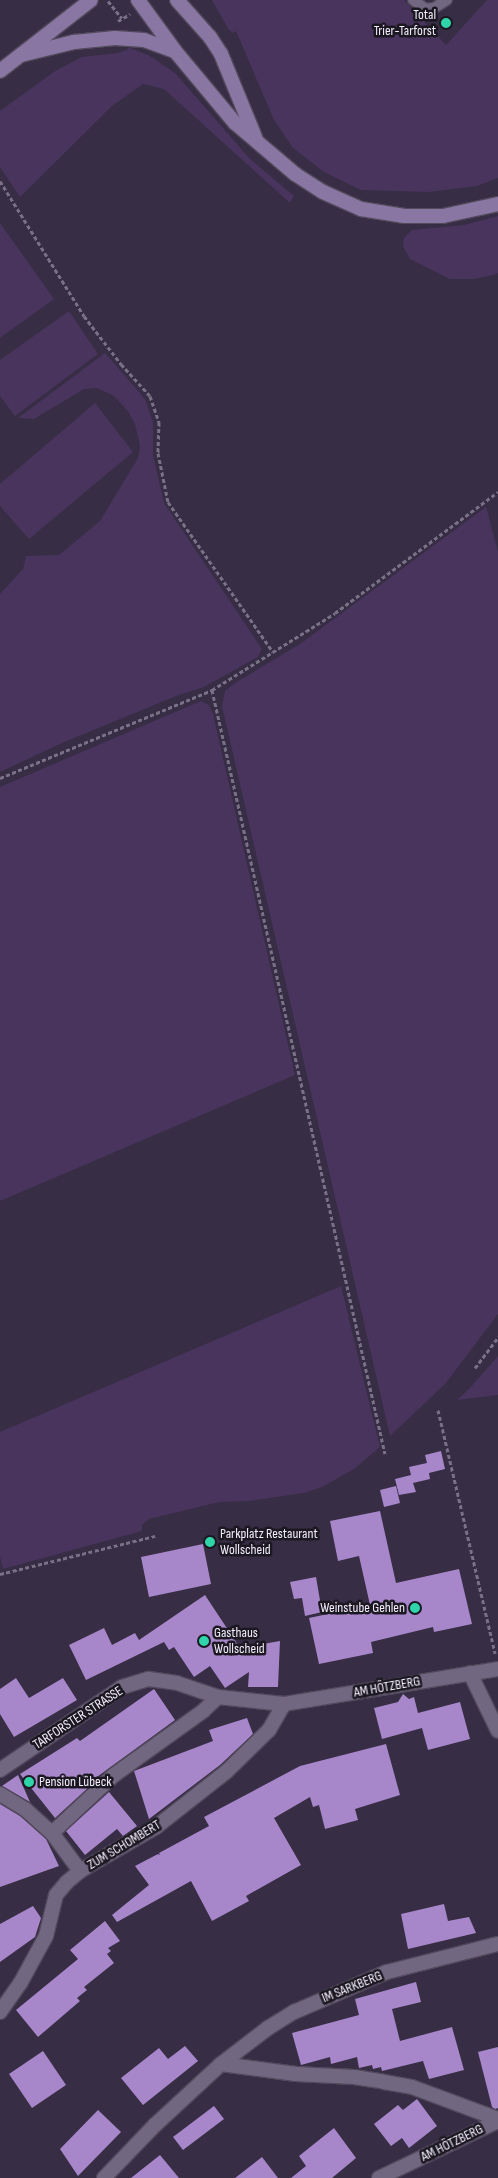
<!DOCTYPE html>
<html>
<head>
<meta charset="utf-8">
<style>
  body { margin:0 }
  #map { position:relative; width:498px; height:2178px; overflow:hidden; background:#372d44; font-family:"Sofia Sans Condensed",sans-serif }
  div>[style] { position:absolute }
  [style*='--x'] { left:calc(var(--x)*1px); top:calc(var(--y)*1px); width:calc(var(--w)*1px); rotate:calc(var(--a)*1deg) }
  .green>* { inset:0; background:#48345d }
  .building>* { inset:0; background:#a787ca }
  .path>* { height:3px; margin-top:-1.5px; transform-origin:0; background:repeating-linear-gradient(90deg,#797185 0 4px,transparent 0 6.5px) }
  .roads { filter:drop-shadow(1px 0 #52495c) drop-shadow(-1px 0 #52495c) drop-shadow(0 1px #52495c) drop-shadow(0 -1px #52495c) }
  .service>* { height:10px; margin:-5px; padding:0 5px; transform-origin:5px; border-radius:5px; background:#726781 }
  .minor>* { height:14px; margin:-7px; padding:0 7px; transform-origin:7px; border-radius:7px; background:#726781 }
  .secondary>* { height:14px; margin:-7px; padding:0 7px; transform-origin:7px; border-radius:7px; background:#8a76a2 }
  .dots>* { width:14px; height:14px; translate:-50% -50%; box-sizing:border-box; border:2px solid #1c1822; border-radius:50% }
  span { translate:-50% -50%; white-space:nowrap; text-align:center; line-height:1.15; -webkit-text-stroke:5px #1c1822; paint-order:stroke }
  .poi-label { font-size:14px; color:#f3edfc }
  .right { translate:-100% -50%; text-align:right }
  .left { translate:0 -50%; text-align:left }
  .street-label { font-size:14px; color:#f3edfc }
</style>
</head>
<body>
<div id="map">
  <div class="green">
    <div style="clip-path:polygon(212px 0,404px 0,446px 45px,487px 0,498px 0,498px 178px,477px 186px,428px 192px,361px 190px,324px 172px,293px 148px,274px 120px,236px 31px,233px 33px,229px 30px)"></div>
    <div style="clip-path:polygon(128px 47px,150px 56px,175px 73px,250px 159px,294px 196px,290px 203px,164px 89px,143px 84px,112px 106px,20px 197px,0 167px,0 111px,55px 71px,82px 57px,118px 53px,127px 50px)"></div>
    <div style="clip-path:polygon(498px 216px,498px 273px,493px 275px,474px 279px,450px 279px,410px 259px,403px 246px,404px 238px,412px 230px,464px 225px)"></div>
    <div style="clip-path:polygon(0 223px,54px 299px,0 338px)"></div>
    <div style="clip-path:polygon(69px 311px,98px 354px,15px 416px,0 396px,0 360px)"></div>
    <div style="clip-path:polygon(105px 353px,145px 399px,153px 422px,153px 455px,164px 503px,262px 649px,258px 657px,204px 687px,176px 696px,62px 743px,0 772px,0 594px,23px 569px,26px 556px,59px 555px,100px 521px,138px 458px,140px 446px,135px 424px,128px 411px,114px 396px,97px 388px,84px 389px,34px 419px,18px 418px)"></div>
    <div style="clip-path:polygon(95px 403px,133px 452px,29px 539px,0 506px,0 484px)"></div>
    <div style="clip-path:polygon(486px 507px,498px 552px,498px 1314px,446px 1383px,390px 1436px,222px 706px,225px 691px,235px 683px,300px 644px)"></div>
    <div style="clip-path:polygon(201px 701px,209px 705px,213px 714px,295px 1075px,0 1201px,0 787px)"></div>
    <div style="clip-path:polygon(341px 1286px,380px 1447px,354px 1469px,322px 1487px,304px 1493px,249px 1501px,219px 1502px,149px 1519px,142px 1525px,142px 1531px,3px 1569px,0 1557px,0 1432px)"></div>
    <div style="clip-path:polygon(498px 1356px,498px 1395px,457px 1400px,468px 1390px)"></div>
  </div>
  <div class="building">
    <div style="clip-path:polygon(441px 1451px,445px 1469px,429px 1473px,430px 1479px,413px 1483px,416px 1492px,399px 1495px,395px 1479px,411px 1475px,409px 1467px,427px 1463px,425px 1455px)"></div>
    <div style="clip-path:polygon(396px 1486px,400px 1503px,384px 1507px,380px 1490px)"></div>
    <div style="clip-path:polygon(380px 1511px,396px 1583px,459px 1569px,472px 1624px,434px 1632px,433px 1627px,371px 1642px,373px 1653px,319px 1664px,309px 1618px,370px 1605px,359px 1556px,338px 1561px,330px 1521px)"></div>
    <div style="clip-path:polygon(203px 1544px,211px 1584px,149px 1597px,141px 1557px)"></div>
    <div style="clip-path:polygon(316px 1577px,322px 1612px,305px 1616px,302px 1598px,294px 1599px,290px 1582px)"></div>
    <div style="clip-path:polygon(205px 1595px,240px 1648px,280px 1641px,278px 1687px,248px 1687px,249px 1672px,225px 1688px,210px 1666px,194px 1677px,174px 1647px,169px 1650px,164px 1642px,86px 1680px,69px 1645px,104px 1628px,112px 1645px,135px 1633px,139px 1640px)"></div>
    <div style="clip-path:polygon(16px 1678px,29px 1698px,63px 1678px,77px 1700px,14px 1737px,0 1714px,0 1689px)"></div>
    <div style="clip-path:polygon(154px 1689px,175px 1720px,86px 1785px,88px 1788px,55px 1818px,20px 1774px,77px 1738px,80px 1741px)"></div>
    <div style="clip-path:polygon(403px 1694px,409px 1699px,414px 1697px,418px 1713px,460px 1702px,470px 1739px,428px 1750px,422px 1728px,382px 1739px,374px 1708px,398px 1702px)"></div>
    <div style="clip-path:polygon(247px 1718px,253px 1734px,220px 1765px,149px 1819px,134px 1771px,213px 1741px,209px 1730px)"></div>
    <div style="clip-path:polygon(386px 1744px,400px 1795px,355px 1809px,358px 1820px,325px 1829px,319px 1805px,313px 1807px,310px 1797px,274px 1818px,301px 1865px,246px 1896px,249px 1901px,212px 1921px,191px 1881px,117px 1922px,112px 1915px,149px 1885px,135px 1866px,158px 1854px,160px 1855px,159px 1853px,209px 1826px,204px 1817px,300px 1766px)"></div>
    <div style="clip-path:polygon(18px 1775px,30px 1802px,2px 1786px)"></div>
    <div style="clip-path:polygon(109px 1792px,137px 1826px,123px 1836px,117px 1829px,85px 1855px,66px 1831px)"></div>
    <div style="clip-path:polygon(0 1804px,20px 1816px,46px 1839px,59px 1866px,0 1887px)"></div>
    <div style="clip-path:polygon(444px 1904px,448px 1921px,469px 1917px,476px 1933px,408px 1949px,401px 1914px)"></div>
    <div style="clip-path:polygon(33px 1906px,41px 1918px,35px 1937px,0 1962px,0 1924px)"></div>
    <div style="clip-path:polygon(105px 1921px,120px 1941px,108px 1948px,111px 1951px,107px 1954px,114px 1963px,84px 1987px,87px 1990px,77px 1998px,80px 2001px,38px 2037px,16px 2010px,78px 1959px,70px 1950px)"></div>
    <div style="clip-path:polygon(416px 1982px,421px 2002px,392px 2009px,400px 2041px,452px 2027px,464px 2070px,429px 2079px,423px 2061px,382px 2071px,381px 2067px,373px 2069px,372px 2065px,359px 2068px,357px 2057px,331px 2064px,330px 2057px,301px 2065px,292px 2033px,359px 2015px,355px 1999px)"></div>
    <div style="clip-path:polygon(185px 2046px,198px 2061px,143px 2105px,121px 2078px,159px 2048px,168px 2059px)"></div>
    <div style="clip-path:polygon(498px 2047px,498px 2108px,495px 2109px,492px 2107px,478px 2052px)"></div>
    <div style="clip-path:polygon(43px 2051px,66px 2085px,32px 2108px,9px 2074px)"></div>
    <div style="clip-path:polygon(417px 2099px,437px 2126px,409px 2148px,402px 2138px,391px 2146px,374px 2124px,398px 2105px,403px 2110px)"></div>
    <div style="clip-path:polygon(214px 2106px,224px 2119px,183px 2150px,173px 2137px)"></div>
    <div style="clip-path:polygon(98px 2110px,121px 2132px,78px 2176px,60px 2149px)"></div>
    <div style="clip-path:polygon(334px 2128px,356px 2158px,332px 2178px,291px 2178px,306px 2166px,299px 2156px)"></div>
    <div style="clip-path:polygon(160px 2155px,179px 2178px,131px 2178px)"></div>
    <div style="clip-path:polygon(262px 2157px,278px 2178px,235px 2178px)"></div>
  </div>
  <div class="path">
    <div style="--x:108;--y:1;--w:22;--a:51"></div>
    <div style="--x:118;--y:21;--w:14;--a:-30"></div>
    <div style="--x:0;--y:181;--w:159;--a:58.1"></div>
    <div style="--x:84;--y:316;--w:61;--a:52.4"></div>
    <div style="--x:121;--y:364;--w:43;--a:47.8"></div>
    <div style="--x:150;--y:396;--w:28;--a:71"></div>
    <div style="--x:159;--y:422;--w:31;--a:92"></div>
    <div style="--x:158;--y:453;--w:50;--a:78.5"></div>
    <div style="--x:168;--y:502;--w:183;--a:55"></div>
    <div style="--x:212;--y:690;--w:783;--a:77.24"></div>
    <div style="--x:0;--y:778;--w:230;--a:-22.5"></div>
    <div style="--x:212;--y:690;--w:145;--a:-32"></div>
    <div style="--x:335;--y:613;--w:203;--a:-36.6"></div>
    <div style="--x:475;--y:1368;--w:39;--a:-53"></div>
    <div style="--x:438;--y:1410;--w:250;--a:76.8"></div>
    <div style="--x:0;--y:1574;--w:160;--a:-13.8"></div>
  </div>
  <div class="roads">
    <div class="service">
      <div style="--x:413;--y:0;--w:16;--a:35"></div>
      <div style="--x:426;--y:9;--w:8;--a:-7"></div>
      <div style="--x:434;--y:8;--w:15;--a:-32"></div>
    </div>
    <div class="minor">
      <div style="--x:470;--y:1673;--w:64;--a:64.2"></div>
      <div style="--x:0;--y:1770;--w:148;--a:-34.2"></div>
      <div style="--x:122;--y:1687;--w:28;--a:-17"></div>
      <div style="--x:149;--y:1679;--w:28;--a:8"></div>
      <div style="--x:177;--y:1683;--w:43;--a:18.9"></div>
      <div style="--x:218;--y:1697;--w:66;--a:6.1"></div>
      <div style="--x:284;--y:1704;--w:217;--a:-9.3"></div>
      <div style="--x:0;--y:1794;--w:29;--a:31"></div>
      <div style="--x:25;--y:1809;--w:36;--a:42"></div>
      <div style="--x:80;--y:1871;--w:47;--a:-126.4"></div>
      <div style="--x:52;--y:1833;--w:85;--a:-43.1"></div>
      <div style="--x:114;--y:1775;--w:110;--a:-35.7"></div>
      <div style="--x:203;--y:1711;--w:21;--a:-43"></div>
      <div style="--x:0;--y:2012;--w:37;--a:-55"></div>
      <div style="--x:21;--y:1982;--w:52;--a:-61.5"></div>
      <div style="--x:46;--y:1936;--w:42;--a:-76.3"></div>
      <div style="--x:56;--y:1895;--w:17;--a:-50"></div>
      <div style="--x:67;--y:1882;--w:17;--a:-40"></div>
      <div style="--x:80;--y:1871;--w:88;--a:-30.1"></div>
      <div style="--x:156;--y:1827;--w:89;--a:-38.2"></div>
      <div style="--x:226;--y:1772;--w:60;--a:-44.3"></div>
      <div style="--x:269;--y:1730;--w:30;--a:-60"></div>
      <div style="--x:221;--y:2064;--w:76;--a:7.6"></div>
      <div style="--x:296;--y:2074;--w:58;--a:3"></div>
      <div style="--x:354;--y:2077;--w:30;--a:9"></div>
      <div style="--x:384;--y:2082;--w:28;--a:10"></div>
      <div style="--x:412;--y:2087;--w:92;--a:20.4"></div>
      <div style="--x:104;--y:2178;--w:74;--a:-46.1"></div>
      <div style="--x:155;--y:2125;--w:90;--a:-42.7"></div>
      <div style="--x:221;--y:2064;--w:59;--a:-37.5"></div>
      <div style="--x:268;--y:2028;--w:31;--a:-32"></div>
      <div style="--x:294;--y:2012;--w:101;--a:-23.3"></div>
      <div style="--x:387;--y:1972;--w:114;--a:-14.2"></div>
      <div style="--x:379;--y:2178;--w:132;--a:-25.6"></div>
    </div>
    <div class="secondary">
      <div style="--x:138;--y:0;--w:63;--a:54"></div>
      <div style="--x:175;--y:51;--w:94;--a:50.2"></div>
      <div style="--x:235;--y:123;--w:79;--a:40.4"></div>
      <div style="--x:295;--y:174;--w:33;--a:33"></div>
      <div style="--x:323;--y:192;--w:42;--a:24.1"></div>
      <div style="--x:361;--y:209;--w:44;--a:9.2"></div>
      <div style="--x:404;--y:216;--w:39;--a:0"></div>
      <div style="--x:443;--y:216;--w:56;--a:-12.3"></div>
      <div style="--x:177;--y:0;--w:50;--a:48.3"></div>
      <div style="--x:210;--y:37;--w:20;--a:57"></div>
      <div style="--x:221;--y:54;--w:90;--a:67.7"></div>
      <div style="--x:21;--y:55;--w:55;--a:-13.8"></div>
      <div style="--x:74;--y:42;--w:41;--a:-5.6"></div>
      <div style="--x:115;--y:38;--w:29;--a:4"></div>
      <div style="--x:144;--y:40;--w:32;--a:20"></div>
      <div style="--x:0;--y:71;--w:115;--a:-38"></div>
    </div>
  </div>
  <div class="dots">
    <div style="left:446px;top:23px;background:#2fd4aa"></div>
    <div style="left:210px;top:1542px;background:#2fd4aa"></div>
    <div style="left:415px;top:1608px;background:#2fd4aa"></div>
    <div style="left:204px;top:1641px;background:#2fd4aa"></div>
    <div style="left:29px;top:1782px;background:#2fd4aa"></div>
  </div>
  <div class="poi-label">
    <span class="right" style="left:436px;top:23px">Total<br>Trier-Tarforst</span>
    <span class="left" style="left:220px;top:1542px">Parkplatz Restaurant<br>Wollscheid</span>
    <span class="right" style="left:405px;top:1608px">Weinstube Gehlen</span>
    <span class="left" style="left:214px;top:1641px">Gasthaus<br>Wollscheid</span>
    <span class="left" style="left:39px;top:1782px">Pension Lübeck</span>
  </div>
  <div class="street-label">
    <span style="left:387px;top:1687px;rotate:-10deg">AM HÖTZBERG</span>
    <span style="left:78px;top:1718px;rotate:-33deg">TARFORSTER STRASSE</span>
    <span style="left:124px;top:1845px;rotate:-31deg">ZUM SCHOMBERT</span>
    <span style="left:352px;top:1987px;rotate:-22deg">IM SARKBERG</span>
    <span style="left:452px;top:2143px;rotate:-26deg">AM HÖTZBERG</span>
  </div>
</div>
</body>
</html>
